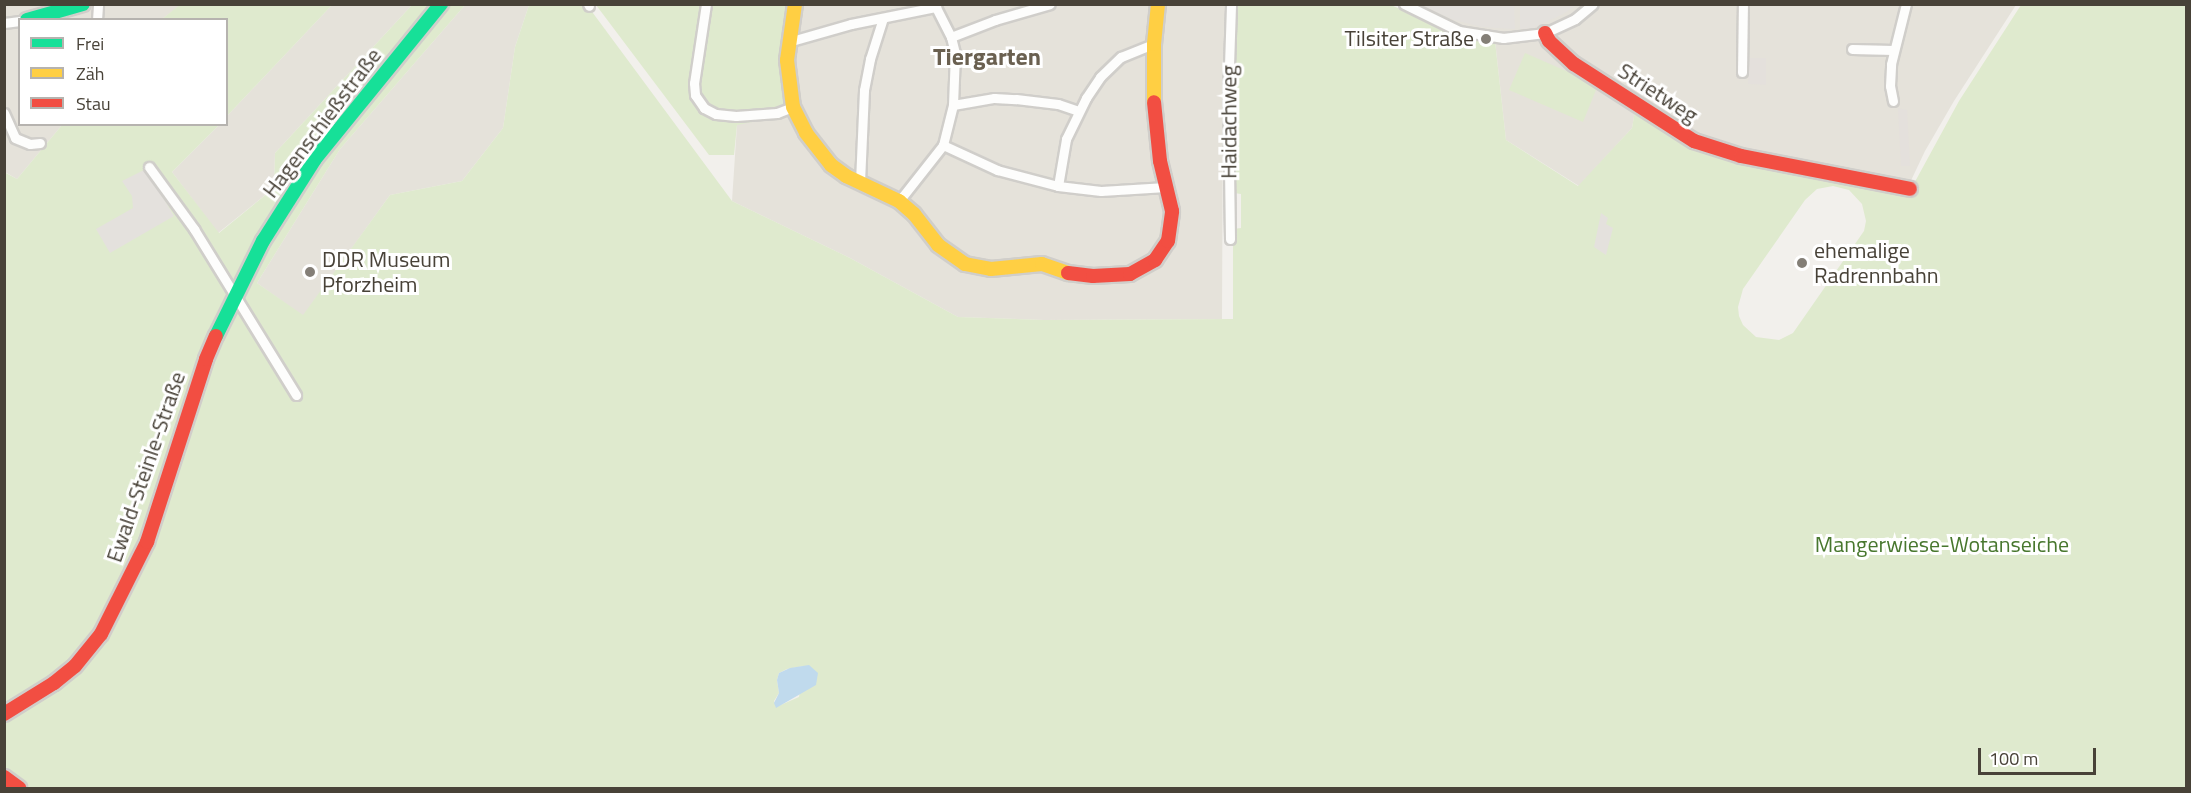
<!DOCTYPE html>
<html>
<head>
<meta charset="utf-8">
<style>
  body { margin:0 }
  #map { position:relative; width:2191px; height:793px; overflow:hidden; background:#f2f0ec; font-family:"Titillium Web",sans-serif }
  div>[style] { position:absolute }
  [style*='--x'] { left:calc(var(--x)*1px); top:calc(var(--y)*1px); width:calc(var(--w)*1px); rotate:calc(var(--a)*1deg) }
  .residential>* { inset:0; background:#e5e2da }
  .industrial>* { inset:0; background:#e4e0dc }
  .green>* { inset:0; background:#dfeace }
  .parking>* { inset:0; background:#e4e1dd }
  .water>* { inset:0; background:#c0daed }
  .roads { filter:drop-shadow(2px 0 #d0ceca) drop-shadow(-2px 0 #d0ceca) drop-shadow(0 2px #d0ceca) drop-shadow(0 -2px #d0ceca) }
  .street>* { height:9px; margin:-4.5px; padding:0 4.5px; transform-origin:4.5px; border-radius:4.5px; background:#fdfdfc }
  .fast>* { height:14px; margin:-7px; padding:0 7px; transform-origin:7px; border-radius:7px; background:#16e098 }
  .slow>* { height:14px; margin:-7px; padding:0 7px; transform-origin:7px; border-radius:7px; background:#ffcf43 }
  .jam>* { height:14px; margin:-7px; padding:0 7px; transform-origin:7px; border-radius:7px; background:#f24e42 }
  .dots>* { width:16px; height:16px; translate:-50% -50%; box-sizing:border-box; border:3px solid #fff; border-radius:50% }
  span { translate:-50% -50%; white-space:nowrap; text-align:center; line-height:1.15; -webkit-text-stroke:6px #fff; paint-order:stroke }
  .poi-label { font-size:22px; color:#484238 }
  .right { translate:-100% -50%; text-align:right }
  .left { translate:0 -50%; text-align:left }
  .street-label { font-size:22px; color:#484238 }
  .park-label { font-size:22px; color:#48772e }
  .neighbourhood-label { font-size:24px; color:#6a6050; font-weight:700 }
  .frame { position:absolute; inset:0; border:6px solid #484238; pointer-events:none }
  .legend { position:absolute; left:18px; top:18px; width:210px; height:108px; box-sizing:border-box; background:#fff; border:2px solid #b6b3af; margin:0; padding:8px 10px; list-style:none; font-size:18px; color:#484238 }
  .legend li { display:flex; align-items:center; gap:12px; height:30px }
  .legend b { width:30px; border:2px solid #b6b3af }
  .scale { position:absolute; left:1978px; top:748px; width:118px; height:27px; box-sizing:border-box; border:3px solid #484238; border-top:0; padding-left:8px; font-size:18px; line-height:21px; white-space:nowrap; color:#484238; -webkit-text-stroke:4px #fff; paint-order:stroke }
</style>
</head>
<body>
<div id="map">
  <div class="residential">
    <div style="clip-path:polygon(4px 5px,181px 5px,162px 19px,20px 20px,20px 124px,62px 125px,17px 179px,5px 172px)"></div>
    <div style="clip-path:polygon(332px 5px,412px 5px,275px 153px,274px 188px,218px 233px,172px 172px,219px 125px,226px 124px,227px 116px)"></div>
    <div style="clip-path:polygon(465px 5px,529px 5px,515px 47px,503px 128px,462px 181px,390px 195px,303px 316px,257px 283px,340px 149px)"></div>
    <div style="clip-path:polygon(799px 5px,1226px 5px,1223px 94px,1222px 319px,1044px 320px,958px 317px,850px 258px,732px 201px,737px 125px,793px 75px)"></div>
    <div style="clip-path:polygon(1411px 5px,2016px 5px,1954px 101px,1925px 151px,1907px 189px,1737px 157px,1636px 106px,1632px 128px,1579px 186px,1506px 140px,1494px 32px,1456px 26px)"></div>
  </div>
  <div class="industrial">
    <div style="clip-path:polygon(1749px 58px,1766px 58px,1766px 85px,1748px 84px)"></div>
    <div style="clip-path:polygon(1898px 108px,1907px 110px,1910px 166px,1901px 166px)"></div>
  </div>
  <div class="green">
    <div style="clip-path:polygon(181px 4px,332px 4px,332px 5px,227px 116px,226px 20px,162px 19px)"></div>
    <div style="clip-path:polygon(evenodd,412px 5px,465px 5px,340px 149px,257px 283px,303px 315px,390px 195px,462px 181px,503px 128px,515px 47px,529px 5px,587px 5px,732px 201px,850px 258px,958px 317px,1044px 320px,1233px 319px,1233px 229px,1241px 228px,1241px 194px,1234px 193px,1233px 96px,1237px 5px,1391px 5px,1452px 32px,1495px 41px,1506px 140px,1578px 186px,1632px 128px,1636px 105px,1680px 135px,1911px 189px,1959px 101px,2021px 5px,2186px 5px,2186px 788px,5px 788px,4px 172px,17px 179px,62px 125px,219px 125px,172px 172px,219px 233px,274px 188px,275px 153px,412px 5px,1833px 186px,1849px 190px,1862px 204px,1866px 221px,1864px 231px,1793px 333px,1779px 340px,1756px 337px,1743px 325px,1739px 316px,1738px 307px,1743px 289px,1805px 200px,1817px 189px,1833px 186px,412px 5px,804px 666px,799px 697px,776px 707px,774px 701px,779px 693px,777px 680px,779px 673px,787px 669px,804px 666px)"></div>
    <div style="clip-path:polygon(596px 5px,789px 5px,785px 96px,789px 115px,737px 125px,734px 155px,709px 155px)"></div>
    <div style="clip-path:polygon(1525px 53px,1598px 85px,1583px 122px,1509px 90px)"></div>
  </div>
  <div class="parking">
    <div style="clip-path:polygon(1479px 5px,1514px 6px,1515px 29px,1481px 27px,1454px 20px,1422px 5px)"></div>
    <div style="clip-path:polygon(1535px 5px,1535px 4px,1577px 5px,1563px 14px,1533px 28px,1520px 29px,1520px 6px)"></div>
    <div style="clip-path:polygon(146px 169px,174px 216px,110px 253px,96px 229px,133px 208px,132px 196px,122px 181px)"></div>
    <div style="clip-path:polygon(1601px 213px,1608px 218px,1606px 224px,1613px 228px,1606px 255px,1594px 247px)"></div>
  </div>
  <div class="water">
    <div style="clip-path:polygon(809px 665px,818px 673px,816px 685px,776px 708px,774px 703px,779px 693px,777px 680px,779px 673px,790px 668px)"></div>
  </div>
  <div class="roads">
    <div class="street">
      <div style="--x:588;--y:4;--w:2;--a:63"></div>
      <div style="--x:706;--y:4;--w:80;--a:98.6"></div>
      <div style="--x:694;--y:83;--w:12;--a:85"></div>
      <div style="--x:695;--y:95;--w:16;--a:55"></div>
      <div style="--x:704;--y:108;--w:13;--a:27"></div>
      <div style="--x:716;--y:114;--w:20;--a:6"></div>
      <div style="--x:736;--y:116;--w:41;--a:-4.2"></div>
      <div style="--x:777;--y:113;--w:17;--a:-21"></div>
      <div style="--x:1404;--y:4;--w:61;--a:26.1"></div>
      <div style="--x:1459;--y:31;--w:45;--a:9"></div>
      <div style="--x:1503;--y:38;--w:42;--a:-6.8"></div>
      <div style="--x:1545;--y:33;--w:33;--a:-25"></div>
      <div style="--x:1575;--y:19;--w:23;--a:-40"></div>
      <div style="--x:97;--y:20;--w:16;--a:-86"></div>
      <div style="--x:4;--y:23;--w:16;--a:-7"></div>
      <div style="--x:951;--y:37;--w:47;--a:-21.1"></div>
      <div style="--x:995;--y:20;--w:57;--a:-16.2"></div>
      <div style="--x:788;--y:42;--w:66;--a:-15.9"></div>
      <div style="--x:851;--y:24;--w:87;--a:-11.3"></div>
      <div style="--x:1852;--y:49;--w:41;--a:1.4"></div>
      <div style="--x:1742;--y:72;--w:68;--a:-89.2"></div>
      <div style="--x:1893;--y:101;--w:15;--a:-101"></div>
      <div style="--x:1890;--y:86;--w:22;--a:-87"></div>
      <div style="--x:1891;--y:64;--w:62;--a:-76"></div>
      <div style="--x:953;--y:105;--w:42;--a:-9.7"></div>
      <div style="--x:994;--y:98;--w:22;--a:3"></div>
      <div style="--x:1016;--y:99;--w:42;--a:6.8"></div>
      <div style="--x:1058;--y:104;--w:21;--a:19"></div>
      <div style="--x:4;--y:113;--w:27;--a:66"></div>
      <div style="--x:15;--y:138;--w:16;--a:22"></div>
      <div style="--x:30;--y:144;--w:10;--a:-6"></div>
      <div style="--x:943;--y:145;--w:60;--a:24.8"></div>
      <div style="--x:997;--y:170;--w:63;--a:14.7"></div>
      <div style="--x:1058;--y:186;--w:43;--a:6.6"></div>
      <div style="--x:1101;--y:191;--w:65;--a:-3.5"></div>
      <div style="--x:149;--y:167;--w:77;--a:54"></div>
      <div style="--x:194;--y:229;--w:195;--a:58.4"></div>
      <div style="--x:860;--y:182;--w:92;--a:-87.5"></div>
      <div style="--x:864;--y:90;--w:32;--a:-79"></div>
      <div style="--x:870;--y:59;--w:43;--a:-72.4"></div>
      <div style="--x:1058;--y:186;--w:48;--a:-80.3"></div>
      <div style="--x:1066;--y:139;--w:46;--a:-64"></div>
      <div style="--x:1086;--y:98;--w:25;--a:-56"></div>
      <div style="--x:1100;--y:77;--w:29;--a:-44"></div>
      <div style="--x:1121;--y:57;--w:35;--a:-22"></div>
      <div style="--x:899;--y:201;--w:71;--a:-51.8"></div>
      <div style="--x:943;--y:145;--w:41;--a:-76"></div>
      <div style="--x:953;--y:105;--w:52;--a:-87.8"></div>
      <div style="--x:955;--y:53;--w:16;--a:-104"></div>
      <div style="--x:951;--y:37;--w:37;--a:-117"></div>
      <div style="--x:1230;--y:239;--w:143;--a:-90.8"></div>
      <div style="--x:1228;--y:96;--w:92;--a:-88.1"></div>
    </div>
    <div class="fast">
      <div style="--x:27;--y:20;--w:58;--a:-15.9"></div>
      <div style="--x:216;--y:336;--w:106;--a:-63.7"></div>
      <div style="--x:263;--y:241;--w:97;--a:-57.6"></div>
      <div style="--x:315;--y:159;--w:200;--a:-50.9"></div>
    </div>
    <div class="slow">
      <div style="--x:795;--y:4;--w:57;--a:98.1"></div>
      <div style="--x:787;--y:60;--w:47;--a:82.7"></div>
      <div style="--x:793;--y:107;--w:29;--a:63"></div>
      <div style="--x:806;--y:133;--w:41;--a:52"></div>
      <div style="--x:831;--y:165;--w:19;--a:36"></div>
      <div style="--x:846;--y:176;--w:59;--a:25.3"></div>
      <div style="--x:899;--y:201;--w:20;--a:41"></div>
      <div style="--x:914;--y:214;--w:39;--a:52"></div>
      <div style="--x:938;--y:245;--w:33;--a:35"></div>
      <div style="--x:965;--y:264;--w:26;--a:11"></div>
      <div style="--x:991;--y:269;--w:51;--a:-5.6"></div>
      <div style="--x:1042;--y:264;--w:28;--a:19"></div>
      <div style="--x:1154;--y:102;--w:58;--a:-90"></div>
      <div style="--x:1154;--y:44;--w:40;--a:-84.3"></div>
    </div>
    <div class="jam">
      <div style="--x:1545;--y:33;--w:9;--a:63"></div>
      <div style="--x:1549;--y:41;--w:34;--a:43"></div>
      <div style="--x:1574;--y:64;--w:143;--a:32.7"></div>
      <div style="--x:1694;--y:141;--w:49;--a:17.7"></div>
      <div style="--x:1741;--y:156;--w:172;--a:11"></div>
      <div style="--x:1068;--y:273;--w:25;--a:7"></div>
      <div style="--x:1093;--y:276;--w:37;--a:-3"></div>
      <div style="--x:1130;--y:274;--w:29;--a:-29"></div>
      <div style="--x:1155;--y:260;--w:23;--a:-56"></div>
      <div style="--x:1168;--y:241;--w:30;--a:-82"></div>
      <div style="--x:1172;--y:211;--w:51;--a:-103.5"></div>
      <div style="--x:1160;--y:161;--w:59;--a:-95.8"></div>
      <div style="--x:4;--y:714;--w:59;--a:-31.8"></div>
      <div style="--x:54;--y:683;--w:27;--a:-39"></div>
      <div style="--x:75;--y:666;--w:41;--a:-50.9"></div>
      <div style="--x:101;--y:634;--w:103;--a:-63.4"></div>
      <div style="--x:147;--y:542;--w:192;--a:-72.1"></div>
      <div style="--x:206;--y:359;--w:25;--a:-67"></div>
      <div style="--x:4;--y:777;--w:19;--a:36"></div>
    </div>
  </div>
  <div class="dots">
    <div style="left:1486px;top:39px;background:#847f77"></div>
    <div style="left:1802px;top:263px;background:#847f77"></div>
    <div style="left:310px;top:272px;background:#847f77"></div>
  </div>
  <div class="poi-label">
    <span class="right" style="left:1474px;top:39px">Tilsiter Straße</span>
    <span class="left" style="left:1814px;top:263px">ehemalige<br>Radrennbahn</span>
    <span class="left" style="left:322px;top:272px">DDR Museum<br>Pforzheim</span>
  </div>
  <div class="street-label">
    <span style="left:1658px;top:93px;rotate:33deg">Strietweg</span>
    <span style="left:1229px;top:122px;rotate:-90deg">Haidachweg</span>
    <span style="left:322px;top:123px;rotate:-53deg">Hagenschießstraße</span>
    <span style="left:146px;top:467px;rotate:-71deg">Ewald-Steinle-Straße</span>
  </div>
  <div class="park-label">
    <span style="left:1942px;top:545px">Mangerwiese-Wotanseiche</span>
  </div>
  <div class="neighbourhood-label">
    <span style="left:987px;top:57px">Tiergarten</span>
  </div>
  <div class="frame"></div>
  <ul class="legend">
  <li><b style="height:8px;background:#16e098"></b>Frei</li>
  <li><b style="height:8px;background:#ffcf43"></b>Zäh</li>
  <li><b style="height:8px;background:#f24e42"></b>Stau</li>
  </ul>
  <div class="scale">100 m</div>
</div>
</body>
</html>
